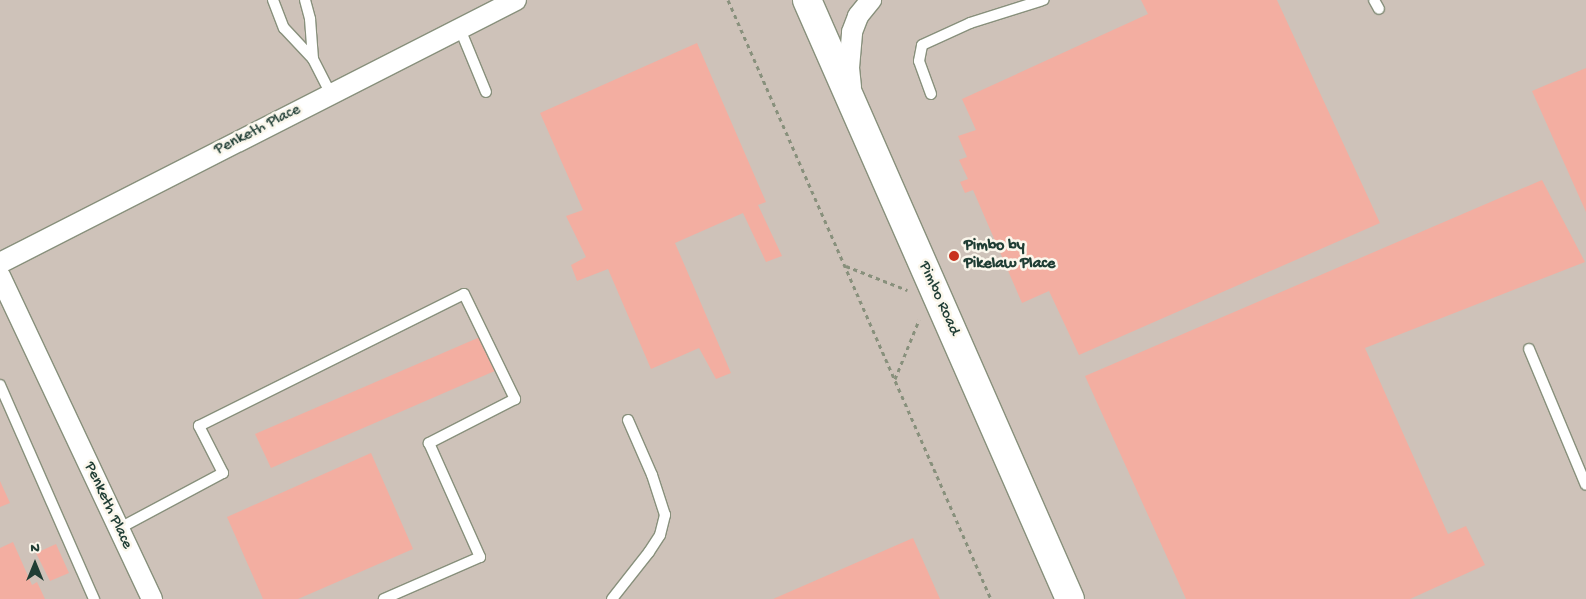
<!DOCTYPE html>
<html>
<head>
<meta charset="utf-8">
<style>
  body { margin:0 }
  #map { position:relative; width:1586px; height:599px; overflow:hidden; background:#f1e2c5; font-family:"Gochi Hand",sans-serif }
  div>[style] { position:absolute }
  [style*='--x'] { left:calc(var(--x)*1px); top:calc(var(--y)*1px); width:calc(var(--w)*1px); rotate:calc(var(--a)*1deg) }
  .industrial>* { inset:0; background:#cec2b9 }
  .building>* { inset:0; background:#f3aea1 }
  .path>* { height:3px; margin-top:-1.5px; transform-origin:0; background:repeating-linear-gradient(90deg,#88907c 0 4px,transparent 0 8px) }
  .roads { filter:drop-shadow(1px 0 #88907c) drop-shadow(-1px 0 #88907c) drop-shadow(0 1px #88907c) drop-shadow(0 -1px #88907c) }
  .lane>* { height:10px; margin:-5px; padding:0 5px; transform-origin:5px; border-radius:5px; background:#fff }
  .street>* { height:20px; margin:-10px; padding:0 10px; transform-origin:10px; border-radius:10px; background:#fff }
  .secondary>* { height:28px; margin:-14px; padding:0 14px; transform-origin:14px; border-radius:14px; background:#fff }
  .dots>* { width:14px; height:14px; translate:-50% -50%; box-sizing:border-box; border:2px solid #fbf7ec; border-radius:50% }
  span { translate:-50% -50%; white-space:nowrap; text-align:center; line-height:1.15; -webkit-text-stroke:5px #fbf7ec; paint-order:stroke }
  .street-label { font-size:16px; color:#1f3d34 }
  .poi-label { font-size:16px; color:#1f3d34; font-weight:700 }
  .left { translate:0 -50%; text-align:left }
  .north { position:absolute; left:10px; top:539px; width:50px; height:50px; -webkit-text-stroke:4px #fbf7ec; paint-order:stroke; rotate:0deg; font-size:14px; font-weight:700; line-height:20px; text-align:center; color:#1f3d34 }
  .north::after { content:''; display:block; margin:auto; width:18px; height:22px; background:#1f3d34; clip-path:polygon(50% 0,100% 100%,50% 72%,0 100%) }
</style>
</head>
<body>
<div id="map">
  <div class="industrial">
    <div style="clip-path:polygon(0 0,1586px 0,1586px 599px,0 599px)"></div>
  </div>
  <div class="building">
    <div style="clip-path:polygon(1141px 0,1277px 0,1380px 223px,1079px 355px,1049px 291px,1022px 303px,973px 190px,965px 193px,960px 182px,968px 179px,959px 160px,967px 157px,958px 136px,976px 130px,962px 99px,1148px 14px)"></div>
    <div style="clip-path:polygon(697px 43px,766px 202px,758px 205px,782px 256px,766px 262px,743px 213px,675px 243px,731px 373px,716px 379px,699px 348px,651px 369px,608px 269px,577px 281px,571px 265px,586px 257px,566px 216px,583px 210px,540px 113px)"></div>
    <div style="clip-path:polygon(1586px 68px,1586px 212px,1532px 91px)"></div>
    <div style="clip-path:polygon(1542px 180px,1585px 262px,1365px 348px,1448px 534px,1466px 526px,1485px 565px,1410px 599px,1186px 599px,1085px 376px)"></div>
    <div style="clip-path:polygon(480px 337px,497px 370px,271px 468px,255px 434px)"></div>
    <div style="clip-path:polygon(371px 453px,413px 549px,298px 599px,263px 599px,227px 517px)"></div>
    <div style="clip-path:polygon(0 481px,10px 503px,0 507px)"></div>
    <div style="clip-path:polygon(913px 538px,940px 599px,773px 599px)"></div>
    <div style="clip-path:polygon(13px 542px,32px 585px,37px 582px,45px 599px,0 599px,0 548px)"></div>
    <div style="clip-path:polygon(56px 544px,69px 573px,50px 581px,36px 553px)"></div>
  </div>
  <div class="path">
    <div style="--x:728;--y:0;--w:654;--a:66.3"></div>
    <div style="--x:846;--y:266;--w:66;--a:21.5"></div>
    <div style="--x:895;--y:379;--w:64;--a:-67.9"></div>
  </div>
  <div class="roads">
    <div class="lane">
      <div style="--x:273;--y:0;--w:30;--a:69"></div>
      <div style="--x:284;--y:28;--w:42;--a:46.9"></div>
      <div style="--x:313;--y:59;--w:39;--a:63"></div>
      <div style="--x:305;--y:0;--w:20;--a:75"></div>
      <div style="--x:310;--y:19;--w:40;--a:85.7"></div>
      <div style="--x:1374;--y:0;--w:10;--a:61"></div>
      <div style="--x:460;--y:29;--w:68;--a:67.6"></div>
      <div style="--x:931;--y:94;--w:35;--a:-110"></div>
      <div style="--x:919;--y:61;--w:16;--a:-79"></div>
      <div style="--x:922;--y:45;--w:53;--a:-24.6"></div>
      <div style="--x:970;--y:23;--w:77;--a:-17.5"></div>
      <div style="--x:1529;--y:349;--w:147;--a:67.3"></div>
      <div style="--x:0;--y:385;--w:234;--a:66.3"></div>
      <div style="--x:118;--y:529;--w:119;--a:-28.1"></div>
      <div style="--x:223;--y:473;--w:53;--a:-117.1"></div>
      <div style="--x:199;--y:426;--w:296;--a:-26.5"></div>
      <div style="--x:464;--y:294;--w:117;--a:64.1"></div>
      <div style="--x:515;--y:399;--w:97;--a:152.9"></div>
      <div style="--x:429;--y:443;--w:125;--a:65.9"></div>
      <div style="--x:480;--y:557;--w:105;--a:156.4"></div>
      <div style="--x:612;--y:599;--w:60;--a:-51.8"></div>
      <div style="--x:649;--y:552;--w:20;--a:-57"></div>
      <div style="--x:660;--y:535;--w:21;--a:-76"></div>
      <div style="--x:665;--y:515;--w:42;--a:-108"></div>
      <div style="--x:652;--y:475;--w:60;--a:-113.6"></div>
    </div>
    <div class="street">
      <div style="--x:851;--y:87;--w:19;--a:-96"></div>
      <div style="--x:849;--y:68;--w:36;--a:-85"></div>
      <div style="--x:852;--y:32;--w:17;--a:-69"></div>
      <div style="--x:858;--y:16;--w:21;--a:-51"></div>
      <div style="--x:0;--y:263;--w:579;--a:-27.01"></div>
      <div style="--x:0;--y:276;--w:357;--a:64.8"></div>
    </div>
    <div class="secondary">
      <div style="--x:807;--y:0;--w:654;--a:66.3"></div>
    </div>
  </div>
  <div class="dots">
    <div style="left:954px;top:256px;background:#c8321e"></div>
  </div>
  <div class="street-label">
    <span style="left:258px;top:131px;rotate:-27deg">Penketh Place</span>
    <span style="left:938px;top:299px;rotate:66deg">Pimbo Road</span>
    <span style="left:107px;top:506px;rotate:65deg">Penketh Place</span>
  </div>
  <div class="poi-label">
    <span class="left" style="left:964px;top:256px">Pimbo by<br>Pikelaw Place</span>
  </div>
  <div class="north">N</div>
</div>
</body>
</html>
